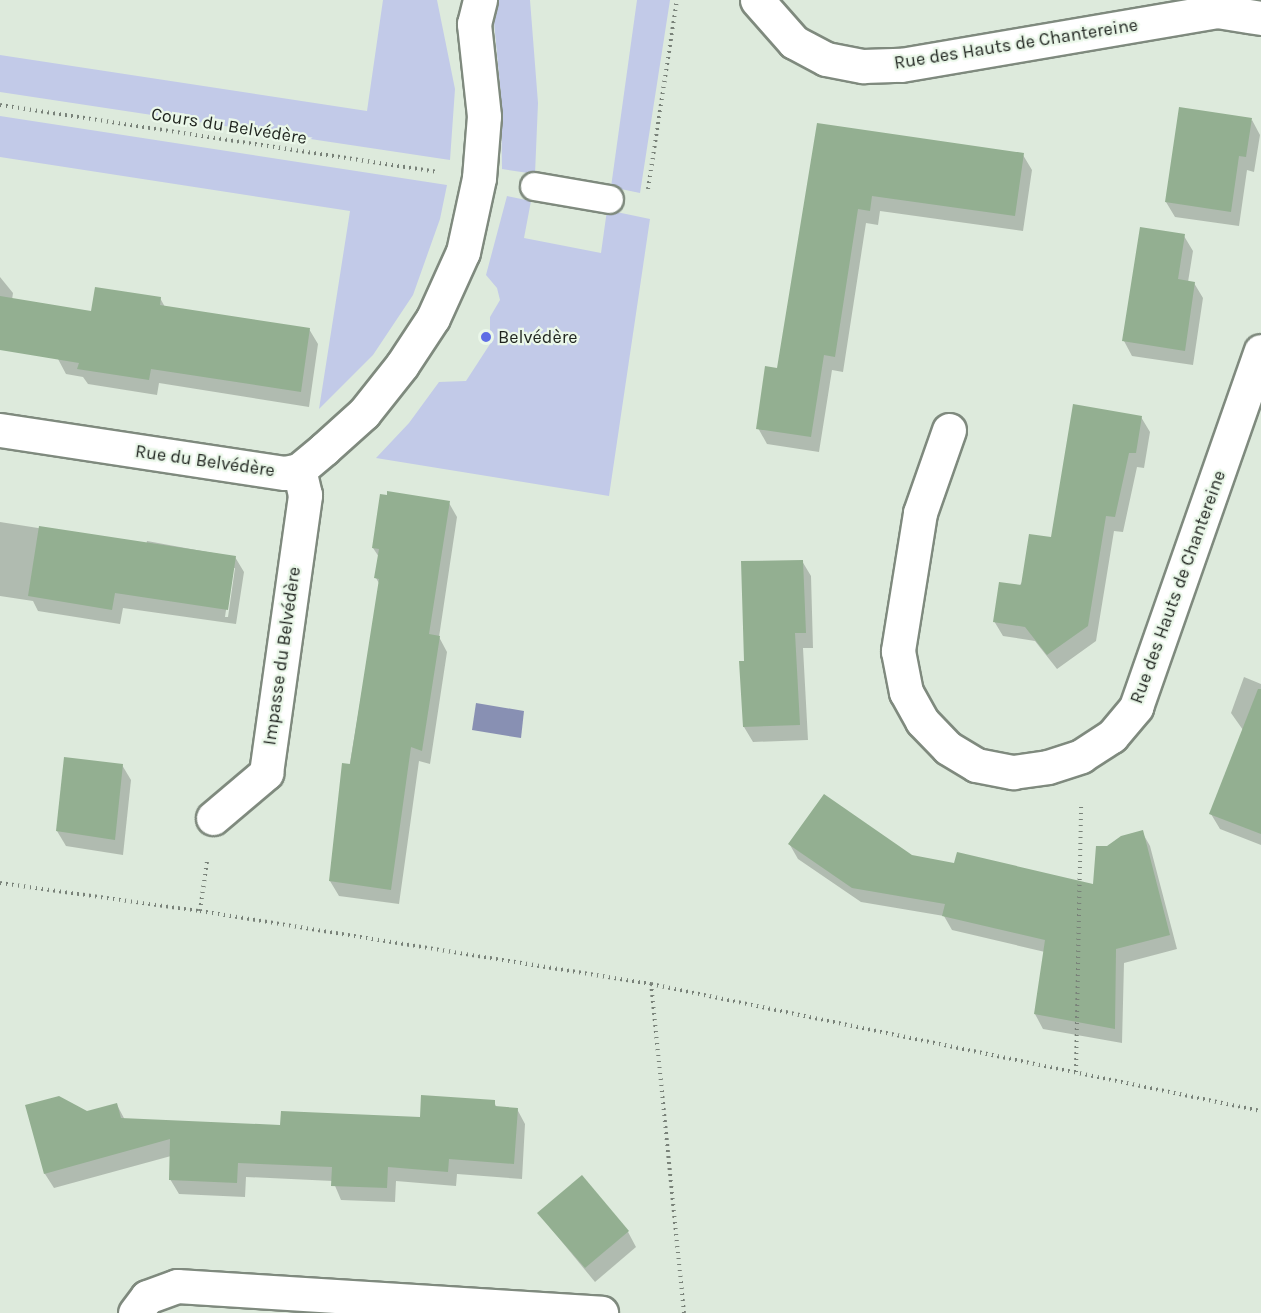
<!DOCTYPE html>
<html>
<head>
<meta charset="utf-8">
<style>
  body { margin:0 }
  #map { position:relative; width:1261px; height:1313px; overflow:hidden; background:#ddeadc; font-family:Karla,sans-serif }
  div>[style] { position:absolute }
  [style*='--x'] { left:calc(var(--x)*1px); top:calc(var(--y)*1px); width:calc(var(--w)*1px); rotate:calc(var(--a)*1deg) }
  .green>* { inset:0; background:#c2cae8 }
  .water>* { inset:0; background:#8890b3 }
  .shadow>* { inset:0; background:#0003 }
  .building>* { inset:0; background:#93af91 }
  .path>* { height:4px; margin-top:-2px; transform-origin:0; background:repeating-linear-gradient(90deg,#798279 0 1.5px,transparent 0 6px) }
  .roads { filter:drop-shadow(2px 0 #7f8a7e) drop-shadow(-2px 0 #7f8a7e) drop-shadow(0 2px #7f8a7e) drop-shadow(0 -2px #7f8a7e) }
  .lane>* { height:27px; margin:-13.5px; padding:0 13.5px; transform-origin:13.5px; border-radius:13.5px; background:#fff }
  .street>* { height:33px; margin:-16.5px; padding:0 16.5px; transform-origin:16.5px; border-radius:16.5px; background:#fff }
  .dots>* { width:16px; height:16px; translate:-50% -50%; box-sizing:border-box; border:3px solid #eaf7e9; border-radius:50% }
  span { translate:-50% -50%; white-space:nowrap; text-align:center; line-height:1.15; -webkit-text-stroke:4.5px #eaf7e9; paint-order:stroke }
  .street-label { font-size:18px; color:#1f241f }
  .poi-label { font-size:18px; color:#1f241f }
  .left { translate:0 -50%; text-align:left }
</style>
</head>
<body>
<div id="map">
  <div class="green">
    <div style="clip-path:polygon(383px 0,437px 0,455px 89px,450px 160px,0 92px,0 55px,367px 111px)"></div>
    <div style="clip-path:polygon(492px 0,530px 0,538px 103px,535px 174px,502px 169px,501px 97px)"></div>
    <div style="clip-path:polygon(637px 0,670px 0,640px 193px,611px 187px)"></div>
    <div style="clip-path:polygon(0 116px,447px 185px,440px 219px,413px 295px,373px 355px,319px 409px,350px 211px,0 157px)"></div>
    <div style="clip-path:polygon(507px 196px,531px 201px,524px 238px,601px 253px,607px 210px,650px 219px,609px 496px,376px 458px,409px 423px,439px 382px,466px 381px,490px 344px,490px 317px,500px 300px,497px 288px,486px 275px)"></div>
  </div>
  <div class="water">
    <div style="clip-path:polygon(476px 703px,524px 711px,521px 738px,472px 730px)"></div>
  </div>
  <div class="shadow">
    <div style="clip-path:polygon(1252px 120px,1260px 135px,1254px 172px,1247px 170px,1239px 226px,1175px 217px,1166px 202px)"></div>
    <div style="clip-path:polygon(818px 124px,1023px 155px,1032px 170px,1023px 231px,880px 211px,878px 225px,866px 223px,843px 372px,832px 370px,819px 452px,767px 444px,758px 428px,778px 369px)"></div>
    <div style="clip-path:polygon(1184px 236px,1193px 251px,1188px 282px,1194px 283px,1203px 298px,1193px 365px,1132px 356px,1124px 341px)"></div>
    <div style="clip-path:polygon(0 277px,13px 293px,12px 300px,92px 313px,160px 298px,165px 307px,309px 329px,318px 344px,309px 407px,159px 383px,157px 395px,88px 384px,83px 377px,66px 374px,58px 359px,62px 328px,0 350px)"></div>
    <div style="clip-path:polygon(1141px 417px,1150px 432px,1144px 468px,1137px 467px,1123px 532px,1114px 531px,1096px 641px,1057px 669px,1035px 641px,1003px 636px,994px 621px)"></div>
    <div style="clip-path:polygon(449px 503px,457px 517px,439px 637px,447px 652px,430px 764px,419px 761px,399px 904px,339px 896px,330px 881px,380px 585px,376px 578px,379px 557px,373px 548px)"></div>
    <div style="clip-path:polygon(evenodd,0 522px,146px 545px,147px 541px,235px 557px,244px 572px,236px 624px,123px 608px,120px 624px,38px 611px,33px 601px,0 596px,0 522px,232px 568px,235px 568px,228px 617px,225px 617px,232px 568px)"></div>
    <div style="clip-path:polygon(802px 561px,811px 576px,813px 648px,803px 648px,808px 740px,753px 742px,744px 727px,740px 662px,745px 662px)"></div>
    <div style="clip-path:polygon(1244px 677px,1261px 684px,1261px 845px,1220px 829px,1211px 814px,1243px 730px,1231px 713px)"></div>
    <div style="clip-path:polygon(65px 758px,122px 765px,131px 780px,123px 855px,66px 846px,57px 831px)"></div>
    <div style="clip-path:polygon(1142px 832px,1150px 846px,1177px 949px,1124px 963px,1122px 1043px,1043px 1029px,1035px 1014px,1045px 952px,952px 930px,944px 916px,861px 902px,798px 859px,790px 845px,912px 857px,1095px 886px,1108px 848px)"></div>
    <div style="clip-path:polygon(494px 1102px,497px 1108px,517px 1109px,525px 1124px,522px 1179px,457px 1174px,456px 1186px,396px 1181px,395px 1202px,341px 1200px,333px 1181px,246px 1177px,245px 1197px,179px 1194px,170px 1179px,171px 1156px,54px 1188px,45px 1174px,27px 1106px,87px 1113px,117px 1105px,125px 1120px,282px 1126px,421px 1118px)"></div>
    <div style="clip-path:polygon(539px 1214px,628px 1232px,636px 1247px,595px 1282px)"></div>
  </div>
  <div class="building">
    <div style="clip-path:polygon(1179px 107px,1252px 118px,1246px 157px,1239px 156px,1231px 212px,1165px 202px)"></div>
    <div style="clip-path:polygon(817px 123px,1024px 153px,1015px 216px,872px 196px,870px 211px,858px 209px,835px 357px,824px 355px,811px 437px,756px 429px,765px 366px,777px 368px)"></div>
    <div style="clip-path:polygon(1140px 227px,1185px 234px,1178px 279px,1195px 282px,1185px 351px,1122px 341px)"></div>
    <div style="clip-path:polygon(95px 287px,161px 297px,160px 305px,310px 328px,301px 392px,151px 369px,149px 380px,77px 369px,79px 363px,0 350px,0 296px,91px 311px)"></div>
    <div style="clip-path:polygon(1073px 404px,1142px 416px,1136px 453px,1129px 453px,1115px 517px,1106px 516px,1088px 626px,1047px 655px,1025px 627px,993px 622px,999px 582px,1021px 585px,1029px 534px,1051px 537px)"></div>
    <div style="clip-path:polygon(387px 491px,450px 501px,429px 634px,440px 636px,422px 751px,411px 747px,391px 890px,329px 881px,342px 763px,350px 764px,379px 579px,374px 578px,379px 549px,372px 548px,380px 494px,387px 495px)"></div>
    <div style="clip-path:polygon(39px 526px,236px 556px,228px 610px,115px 593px,112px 610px,28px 596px)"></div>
    <div style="clip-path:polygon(803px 560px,806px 633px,795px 633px,800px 725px,743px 727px,739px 661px,744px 661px,741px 561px)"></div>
    <div style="clip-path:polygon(1258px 689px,1261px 689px,1261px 834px,1209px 814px)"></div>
    <div style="clip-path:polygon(64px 757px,123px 764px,115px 840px,56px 831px)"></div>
    <div style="clip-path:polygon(824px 794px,912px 855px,954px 863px,957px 852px,1093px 884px,1096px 846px,1107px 846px,1121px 836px,1143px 830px,1170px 935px,1116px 949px,1115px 1029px,1034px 1014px,1045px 940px,942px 916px,945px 904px,852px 888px,788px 844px)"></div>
    <div style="clip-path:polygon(421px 1095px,495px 1100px,495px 1106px,518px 1108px,514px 1164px,449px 1159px,448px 1172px,388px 1167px,387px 1188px,331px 1186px,332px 1167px,238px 1163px,237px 1183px,169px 1180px,170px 1139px,44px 1174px,25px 1105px,59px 1096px,87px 1111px,117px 1103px,121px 1118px,280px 1125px,281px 1111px,420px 1117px)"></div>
    <div style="clip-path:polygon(582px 1175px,629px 1231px,585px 1268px,537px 1213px)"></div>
  </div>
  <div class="path">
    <div style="--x:0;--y:105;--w:443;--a:8.7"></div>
    <div style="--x:648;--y:189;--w:191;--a:-81.3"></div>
    <div style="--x:0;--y:883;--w:202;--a:8"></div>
    <div style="--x:200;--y:911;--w:50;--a:-82"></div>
    <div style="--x:200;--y:911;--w:457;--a:9.2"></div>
    <div style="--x:1076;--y:1072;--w:270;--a:-88.9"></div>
    <div style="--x:684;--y:1313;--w:331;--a:-95.7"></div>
    <div style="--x:651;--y:984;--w:623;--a:11.76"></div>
  </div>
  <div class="roads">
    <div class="lane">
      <div style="--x:534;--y:186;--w:76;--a:9.8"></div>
    </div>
    <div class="street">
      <div style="--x:757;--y:0;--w:56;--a:48.6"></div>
      <div style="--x:794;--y:42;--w:36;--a:28"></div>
      <div style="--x:826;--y:59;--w:38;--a:11"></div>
      <div style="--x:863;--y:66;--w:38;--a:-2"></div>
      <div style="--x:901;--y:65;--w:321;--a:-9.7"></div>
      <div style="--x:1217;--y:11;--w:45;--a:9"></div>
      <div style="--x:0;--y:430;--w:288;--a:8.6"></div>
      <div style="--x:285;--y:473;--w:14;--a:-12"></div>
      <div style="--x:299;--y:470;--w:33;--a:-40"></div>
      <div style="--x:324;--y:449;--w:54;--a:-42"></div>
      <div style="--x:364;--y:413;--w:61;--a:-51.6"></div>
      <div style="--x:402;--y:365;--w:56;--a:-56.6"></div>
      <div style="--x:433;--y:318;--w:72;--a:-65.6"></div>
      <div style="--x:463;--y:252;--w:76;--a:-77.8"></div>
      <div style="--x:479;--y:178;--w:62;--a:-85.4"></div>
      <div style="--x:484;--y:116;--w:93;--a:-96.2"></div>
      <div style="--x:474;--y:24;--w:25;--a:-76"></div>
      <div style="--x:949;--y:430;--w:88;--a:109.3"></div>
      <div style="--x:920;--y:513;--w:140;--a:99.1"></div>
      <div style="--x:898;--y:651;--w:42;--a:79"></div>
      <div style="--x:906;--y:692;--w:33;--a:61"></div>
      <div style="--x:922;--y:721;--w:37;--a:46"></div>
      <div style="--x:948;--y:748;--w:33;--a:31"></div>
      <div style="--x:976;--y:765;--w:38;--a:11"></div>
      <div style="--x:1013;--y:772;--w:35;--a:-8"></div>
      <div style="--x:1048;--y:767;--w:35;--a:-18"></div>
      <div style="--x:1081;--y:756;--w:37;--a:-33"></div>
      <div style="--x:1112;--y:736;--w:38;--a:-50"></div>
      <div style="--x:1136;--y:707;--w:377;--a:-70.7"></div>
      <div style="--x:213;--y:818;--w:70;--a:-40.3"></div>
      <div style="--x:266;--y:773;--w:281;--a:-82"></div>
      <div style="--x:305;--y:495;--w:26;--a:-103"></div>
      <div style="--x:135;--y:1313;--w:20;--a:-53"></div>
      <div style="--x:147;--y:1297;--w:32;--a:-20"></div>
      <div style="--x:177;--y:1286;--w:425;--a:3.6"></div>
    </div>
  </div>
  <div class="dots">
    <div style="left:486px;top:337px;background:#5e6de5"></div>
  </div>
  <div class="street-label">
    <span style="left:1016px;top:44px;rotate:-9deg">Rue des Hauts de Chantereine</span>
    <span style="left:229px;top:126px;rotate:9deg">Cours du Belvédère</span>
    <span style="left:205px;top:461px;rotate:8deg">Rue du Belvédère</span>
    <span style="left:1178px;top:587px;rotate:-70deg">Rue des Hauts de Chantereine</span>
    <span style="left:282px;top:656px;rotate:-82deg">Impasse du Belvédère</span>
  </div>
  <div class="poi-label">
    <span class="left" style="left:498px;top:337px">Belvédère</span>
  </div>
</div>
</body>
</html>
